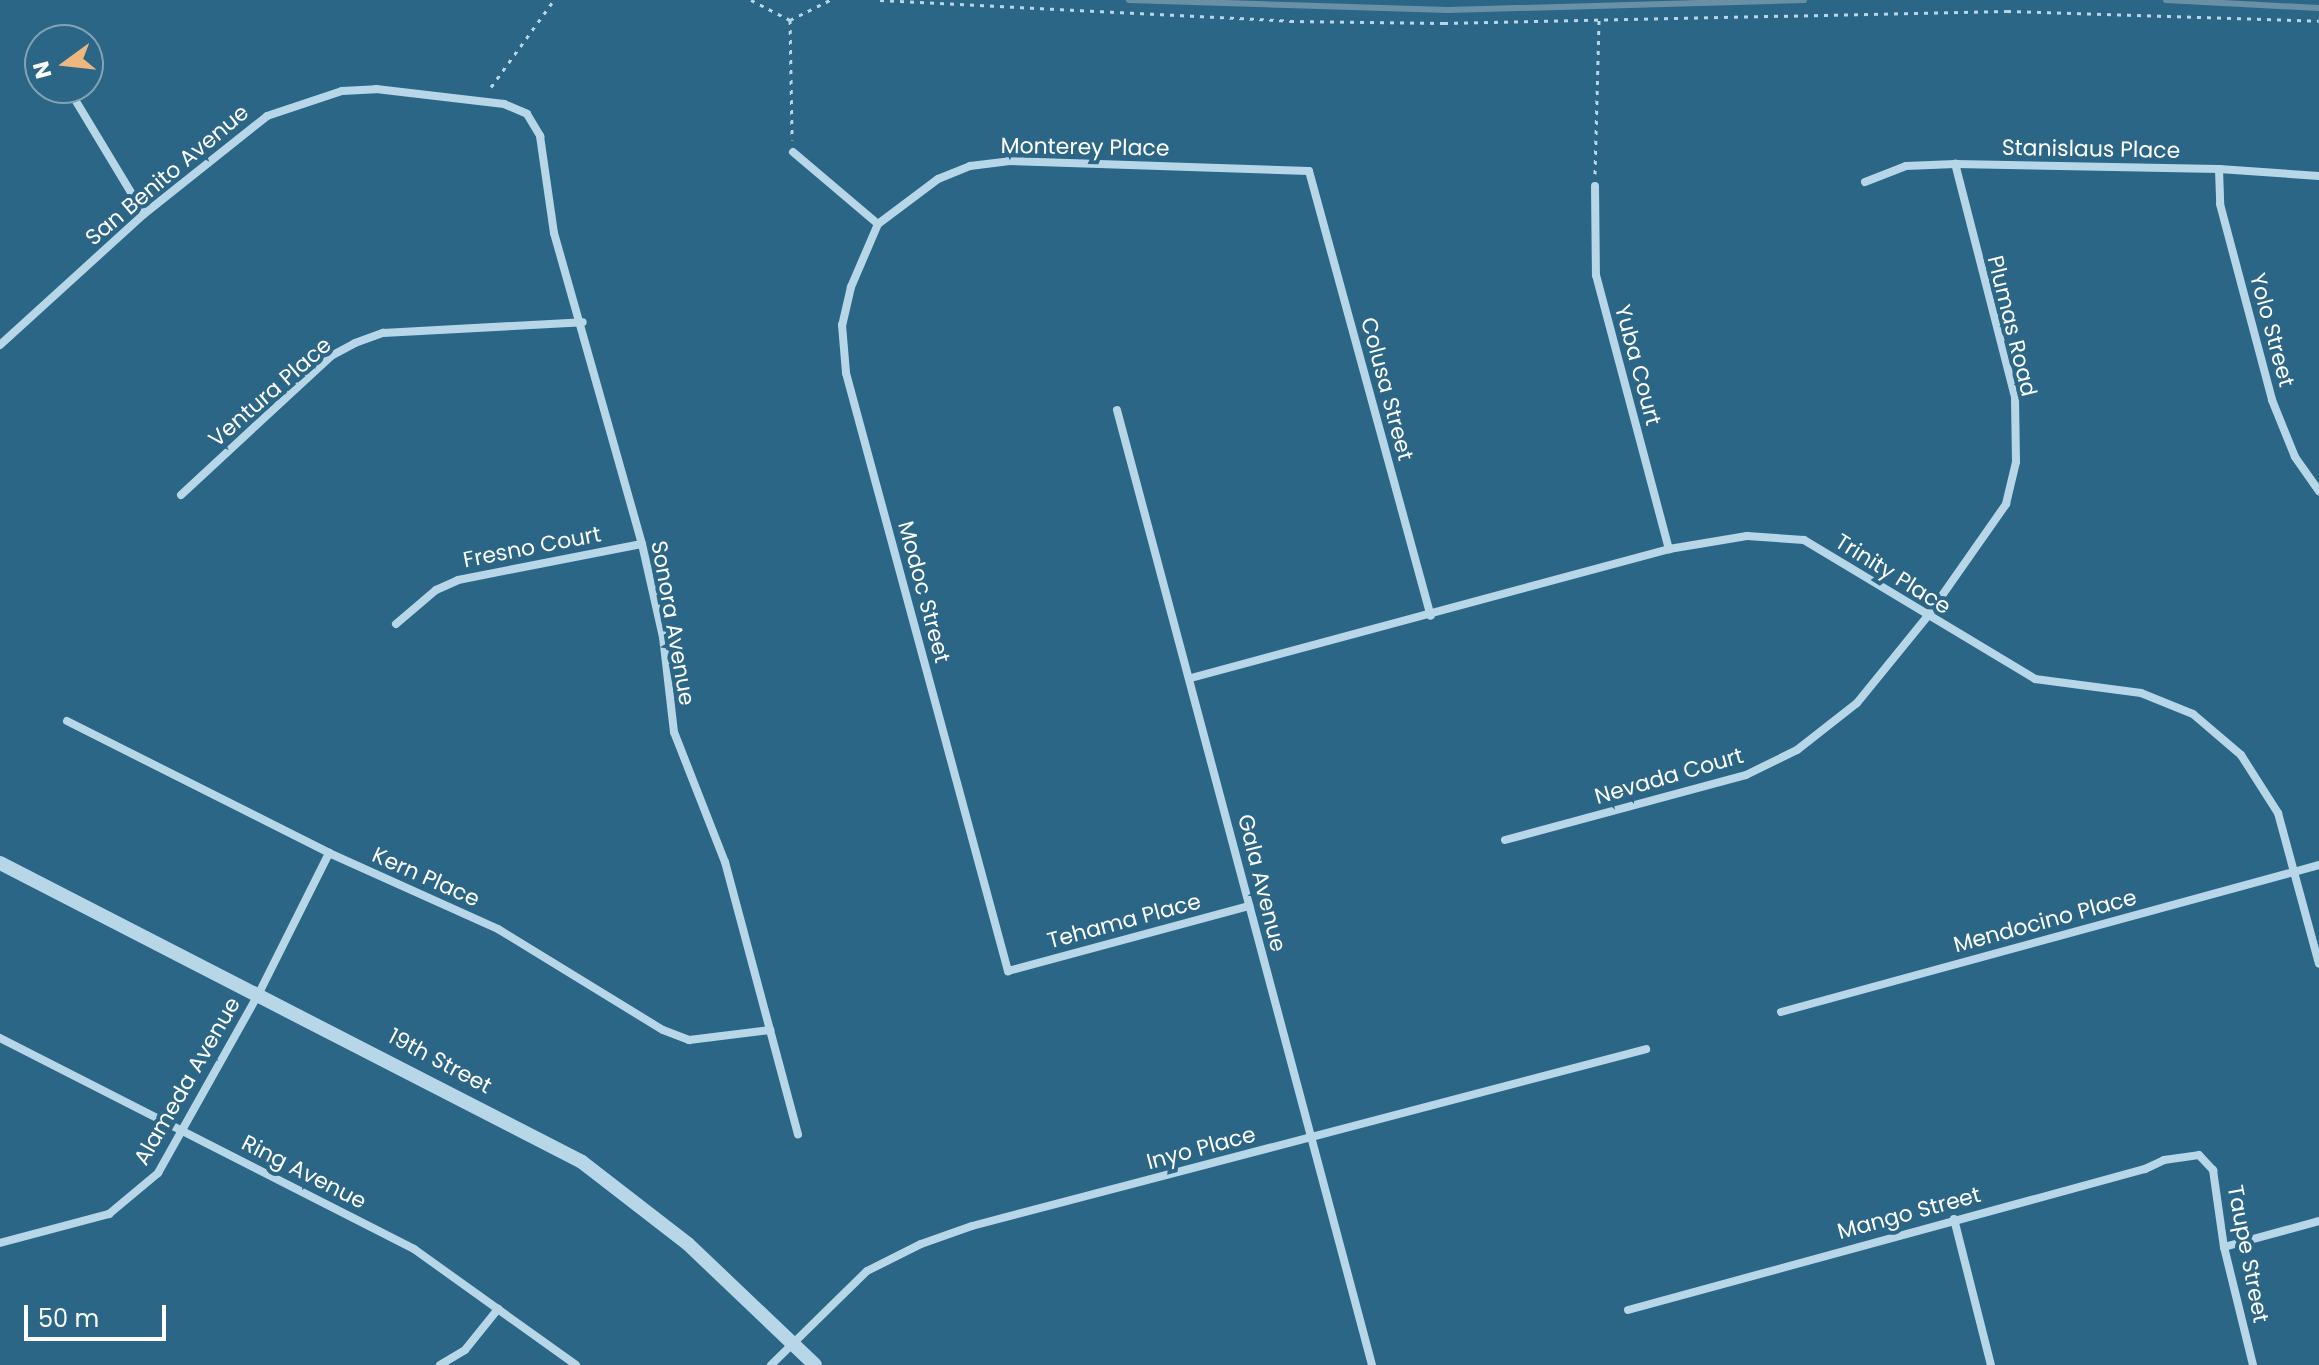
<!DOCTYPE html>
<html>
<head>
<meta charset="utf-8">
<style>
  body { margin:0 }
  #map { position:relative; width:2319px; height:1365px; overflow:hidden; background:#2b6687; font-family:Poppins,sans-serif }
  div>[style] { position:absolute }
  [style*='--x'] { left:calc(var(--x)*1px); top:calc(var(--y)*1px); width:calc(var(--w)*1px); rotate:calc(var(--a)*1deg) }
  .stream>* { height:6px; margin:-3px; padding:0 3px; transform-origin:3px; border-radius:3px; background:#6990a5 }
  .path>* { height:3px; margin-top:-1.5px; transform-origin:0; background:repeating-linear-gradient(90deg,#b7d7e8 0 4px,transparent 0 10px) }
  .minor>* { height:8px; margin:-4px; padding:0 4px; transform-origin:4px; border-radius:4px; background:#b7d7e8 }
  .tertiary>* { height:14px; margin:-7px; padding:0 7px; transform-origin:7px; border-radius:7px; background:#b7d7e8 }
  span { translate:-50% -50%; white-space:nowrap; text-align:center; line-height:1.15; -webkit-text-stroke:8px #2b6687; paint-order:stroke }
  .street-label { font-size:22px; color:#fff }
  .north { position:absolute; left:24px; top:24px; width:80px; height:80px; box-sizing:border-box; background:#2b6687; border:2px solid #80a3b7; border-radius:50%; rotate:255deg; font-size:22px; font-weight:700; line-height:32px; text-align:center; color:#fff }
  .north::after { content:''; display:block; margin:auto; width:28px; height:36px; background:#eeb77f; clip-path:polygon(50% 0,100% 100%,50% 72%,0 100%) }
  .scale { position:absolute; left:24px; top:1305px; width:142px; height:36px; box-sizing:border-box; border:4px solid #fff; border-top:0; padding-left:10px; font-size:24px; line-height:28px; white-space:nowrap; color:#fff; -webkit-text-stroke:6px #2b6687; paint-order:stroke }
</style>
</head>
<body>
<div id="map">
  <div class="stream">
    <div style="--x:1129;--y:0;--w:319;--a:1.8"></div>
    <div style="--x:1448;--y:10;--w:356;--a:-1.6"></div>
    <div style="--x:2166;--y:0;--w:153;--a:3"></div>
  </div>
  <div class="path">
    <div style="--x:751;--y:0;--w:44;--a:27.1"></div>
    <div style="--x:790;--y:20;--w:45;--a:-26.6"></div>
    <div style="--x:880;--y:0;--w:411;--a:2.9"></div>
    <div style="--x:1290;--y:21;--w:154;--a:0.7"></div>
    <div style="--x:1444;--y:23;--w:563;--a:-1.22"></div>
    <div style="--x:2007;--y:11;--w:312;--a:1.8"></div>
    <div style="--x:790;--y:20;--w:120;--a:89"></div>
    <div style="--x:491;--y:87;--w:107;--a:-54.1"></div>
    <div style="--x:1595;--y:174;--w:154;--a:-88.5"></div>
  </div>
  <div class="minor">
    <div style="--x:68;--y:88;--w:147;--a:58.9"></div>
    <div style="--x:793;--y:152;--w:111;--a:40.3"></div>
    <div style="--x:2219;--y:169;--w:35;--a:88"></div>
    <div style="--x:2220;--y:204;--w:203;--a:75.1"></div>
    <div style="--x:2272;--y:400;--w:61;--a:68"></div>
    <div style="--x:2295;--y:457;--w:42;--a:54.8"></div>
    <div style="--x:1865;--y:182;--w:44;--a:-21.3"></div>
    <div style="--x:1906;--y:166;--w:49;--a:-2.3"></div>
    <div style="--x:1955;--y:164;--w:264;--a:1.1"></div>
    <div style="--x:2219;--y:169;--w:100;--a:4"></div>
    <div style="--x:1595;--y:186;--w:89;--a:89.4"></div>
    <div style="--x:1596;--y:275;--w:284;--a:75.1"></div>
    <div style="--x:878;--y:224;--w:69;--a:113.2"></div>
    <div style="--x:851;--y:287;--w:39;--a:103"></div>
    <div style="--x:842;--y:325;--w:48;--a:85.2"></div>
    <div style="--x:846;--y:373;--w:620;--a:74.84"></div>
    <div style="--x:1008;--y:971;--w:250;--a:-15.1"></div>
    <div style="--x:878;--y:224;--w:75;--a:-36.9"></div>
    <div style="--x:938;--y:179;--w:35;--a:-22"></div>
    <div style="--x:970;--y:166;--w:38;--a:-7"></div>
    <div style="--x:1008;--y:161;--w:301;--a:1.9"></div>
    <div style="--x:1309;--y:171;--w:461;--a:74.7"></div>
    <div style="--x:0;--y:345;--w:195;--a:-42.3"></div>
    <div style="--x:144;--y:214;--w:157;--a:-38.5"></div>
    <div style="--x:267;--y:116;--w:79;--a:-18.4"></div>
    <div style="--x:342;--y:91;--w:34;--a:-3"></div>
    <div style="--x:376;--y:89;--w:129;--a:6.7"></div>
    <div style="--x:504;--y:104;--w:25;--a:23"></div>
    <div style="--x:527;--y:114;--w:26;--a:59"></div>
    <div style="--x:540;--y:136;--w:98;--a:81.8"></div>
    <div style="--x:554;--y:233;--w:323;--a:74.2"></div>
    <div style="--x:642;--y:544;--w:95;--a:77.3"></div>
    <div style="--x:663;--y:637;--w:96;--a:83.4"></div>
    <div style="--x:674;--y:732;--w:140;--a:68.6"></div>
    <div style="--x:725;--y:862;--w:282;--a:75"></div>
    <div style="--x:1117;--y:410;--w:988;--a:75.05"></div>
    <div style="--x:181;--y:495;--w:205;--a:-42.8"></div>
    <div style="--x:331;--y:356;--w:27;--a:-28"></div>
    <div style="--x:355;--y:343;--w:30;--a:-20"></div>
    <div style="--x:383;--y:333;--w:200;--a:-3.1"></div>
    <div style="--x:396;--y:624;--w:52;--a:-40.4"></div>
    <div style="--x:436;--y:590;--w:24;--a:-24"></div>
    <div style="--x:458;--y:580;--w:187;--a:-11.1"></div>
    <div style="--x:1191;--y:678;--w:495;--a:-15.1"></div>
    <div style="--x:1669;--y:549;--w:79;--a:-9.5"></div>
    <div style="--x:1747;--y:536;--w:57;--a:4"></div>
    <div style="--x:1804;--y:540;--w:270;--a:31"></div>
    <div style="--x:2035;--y:679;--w:107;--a:7.5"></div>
    <div style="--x:2141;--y:693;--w:56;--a:22"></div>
    <div style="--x:2193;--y:714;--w:63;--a:40.5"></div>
    <div style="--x:2241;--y:755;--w:69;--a:57.5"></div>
    <div style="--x:2278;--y:813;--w:156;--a:74.8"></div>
    <div style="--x:67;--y:721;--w:293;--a:26.7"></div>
    <div style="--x:329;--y:853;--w:185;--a:24.2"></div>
    <div style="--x:498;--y:929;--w:193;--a:31.5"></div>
    <div style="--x:663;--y:1030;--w:28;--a:21"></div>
    <div style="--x:689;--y:1040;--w:82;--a:-7"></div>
    <div style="--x:1505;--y:840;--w:250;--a:-15.1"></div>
    <div style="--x:1746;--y:775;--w:57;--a:-26.1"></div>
    <div style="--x:1797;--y:750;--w:76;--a:-38.1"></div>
    <div style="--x:1857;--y:703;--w:111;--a:-50.9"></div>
    <div style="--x:1927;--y:617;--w:138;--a:-55"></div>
    <div style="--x:2006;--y:504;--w:43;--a:-76.6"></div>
    <div style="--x:2016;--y:462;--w:65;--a:-90.9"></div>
    <div style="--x:2015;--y:397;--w:241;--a:-104.4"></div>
    <div style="--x:1781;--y:1012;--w:558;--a:-15.28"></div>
    <div style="--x:0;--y:1038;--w:465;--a:27"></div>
    <div style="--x:414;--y:1249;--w:199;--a:35.6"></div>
    <div style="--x:1954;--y:1219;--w:151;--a:75.8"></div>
    <div style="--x:0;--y:1243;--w:113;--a:-14.9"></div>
    <div style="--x:109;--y:1214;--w:64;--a:-39.9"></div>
    <div style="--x:158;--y:1173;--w:206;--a:-60.7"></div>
    <div style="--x:259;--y:993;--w:157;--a:-63.4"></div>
    <div style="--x:2224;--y:1247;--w:98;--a:-15.3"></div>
    <div style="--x:1628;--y:1310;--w:536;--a:-15.26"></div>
    <div style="--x:2145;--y:1169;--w:21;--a:-25"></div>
    <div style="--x:2164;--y:1160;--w:35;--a:-8"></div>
    <div style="--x:2199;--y:1155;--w:21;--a:47"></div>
    <div style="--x:2213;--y:1170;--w:78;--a:81.9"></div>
    <div style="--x:2224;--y:1247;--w:122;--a:76.2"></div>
    <div style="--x:440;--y:1365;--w:29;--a:-31"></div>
    <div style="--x:465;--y:1350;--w:53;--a:-51.2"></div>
    <div style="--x:771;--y:1365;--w:134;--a:-44.4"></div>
    <div style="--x:867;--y:1271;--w:60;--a:-26.6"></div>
    <div style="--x:921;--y:1244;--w:54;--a:-19.4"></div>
    <div style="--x:972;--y:1226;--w:697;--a:-14.71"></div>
  </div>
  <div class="tertiary">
    <div style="--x:0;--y:863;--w:654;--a:27.19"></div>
    <div style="--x:582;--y:1162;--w:134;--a:37.7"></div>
    <div style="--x:688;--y:1244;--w:175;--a:43.6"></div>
  </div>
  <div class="street-label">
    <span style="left:1085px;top:147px;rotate:1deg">Monterey Place</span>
    <span style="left:2091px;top:149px;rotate:1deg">Stanislaus Place</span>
    <span style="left:167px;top:175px;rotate:-40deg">San Benito Avenue</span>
    <span style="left:2012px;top:326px;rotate:76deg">Plumas Road</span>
    <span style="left:2272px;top:330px;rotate:75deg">Yolo Street</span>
    <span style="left:1638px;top:365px;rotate:75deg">Yuba Court</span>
    <span style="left:1387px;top:389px;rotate:75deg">Colusa Street</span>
    <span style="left:270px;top:392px;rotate:-41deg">Ventura Place</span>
    <span style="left:532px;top:547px;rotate:-11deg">Fresno Court</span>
    <span style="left:1893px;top:574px;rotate:32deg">Trinity Place</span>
    <span style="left:924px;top:592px;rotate:75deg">Modoc Street</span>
    <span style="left:673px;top:623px;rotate:80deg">Sonora Avenue</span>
    <span style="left:1669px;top:776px;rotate:-16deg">Nevada Court</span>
    <span style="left:426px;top:877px;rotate:24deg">Kern Place</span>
    <span style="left:1262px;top:883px;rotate:76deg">Gala Avenue</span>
    <span style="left:1124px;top:921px;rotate:-15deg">Tehama Place</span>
    <span style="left:2045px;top:921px;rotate:-15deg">Mendocino Place</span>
    <span style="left:440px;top:1061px;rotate:28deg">19th Street</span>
    <span style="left:187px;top:1081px;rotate:-60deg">Alameda Avenue</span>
    <span style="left:1201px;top:1148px;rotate:-15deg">Inyo Place</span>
    <span style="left:304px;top:1172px;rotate:27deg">Ring Avenue</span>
    <span style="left:1909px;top:1213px;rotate:-15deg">Mango Street</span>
    <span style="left:2248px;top:1254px;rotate:79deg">Taupe Street</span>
  </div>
  <div class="north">N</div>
  <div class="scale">50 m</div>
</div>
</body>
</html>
